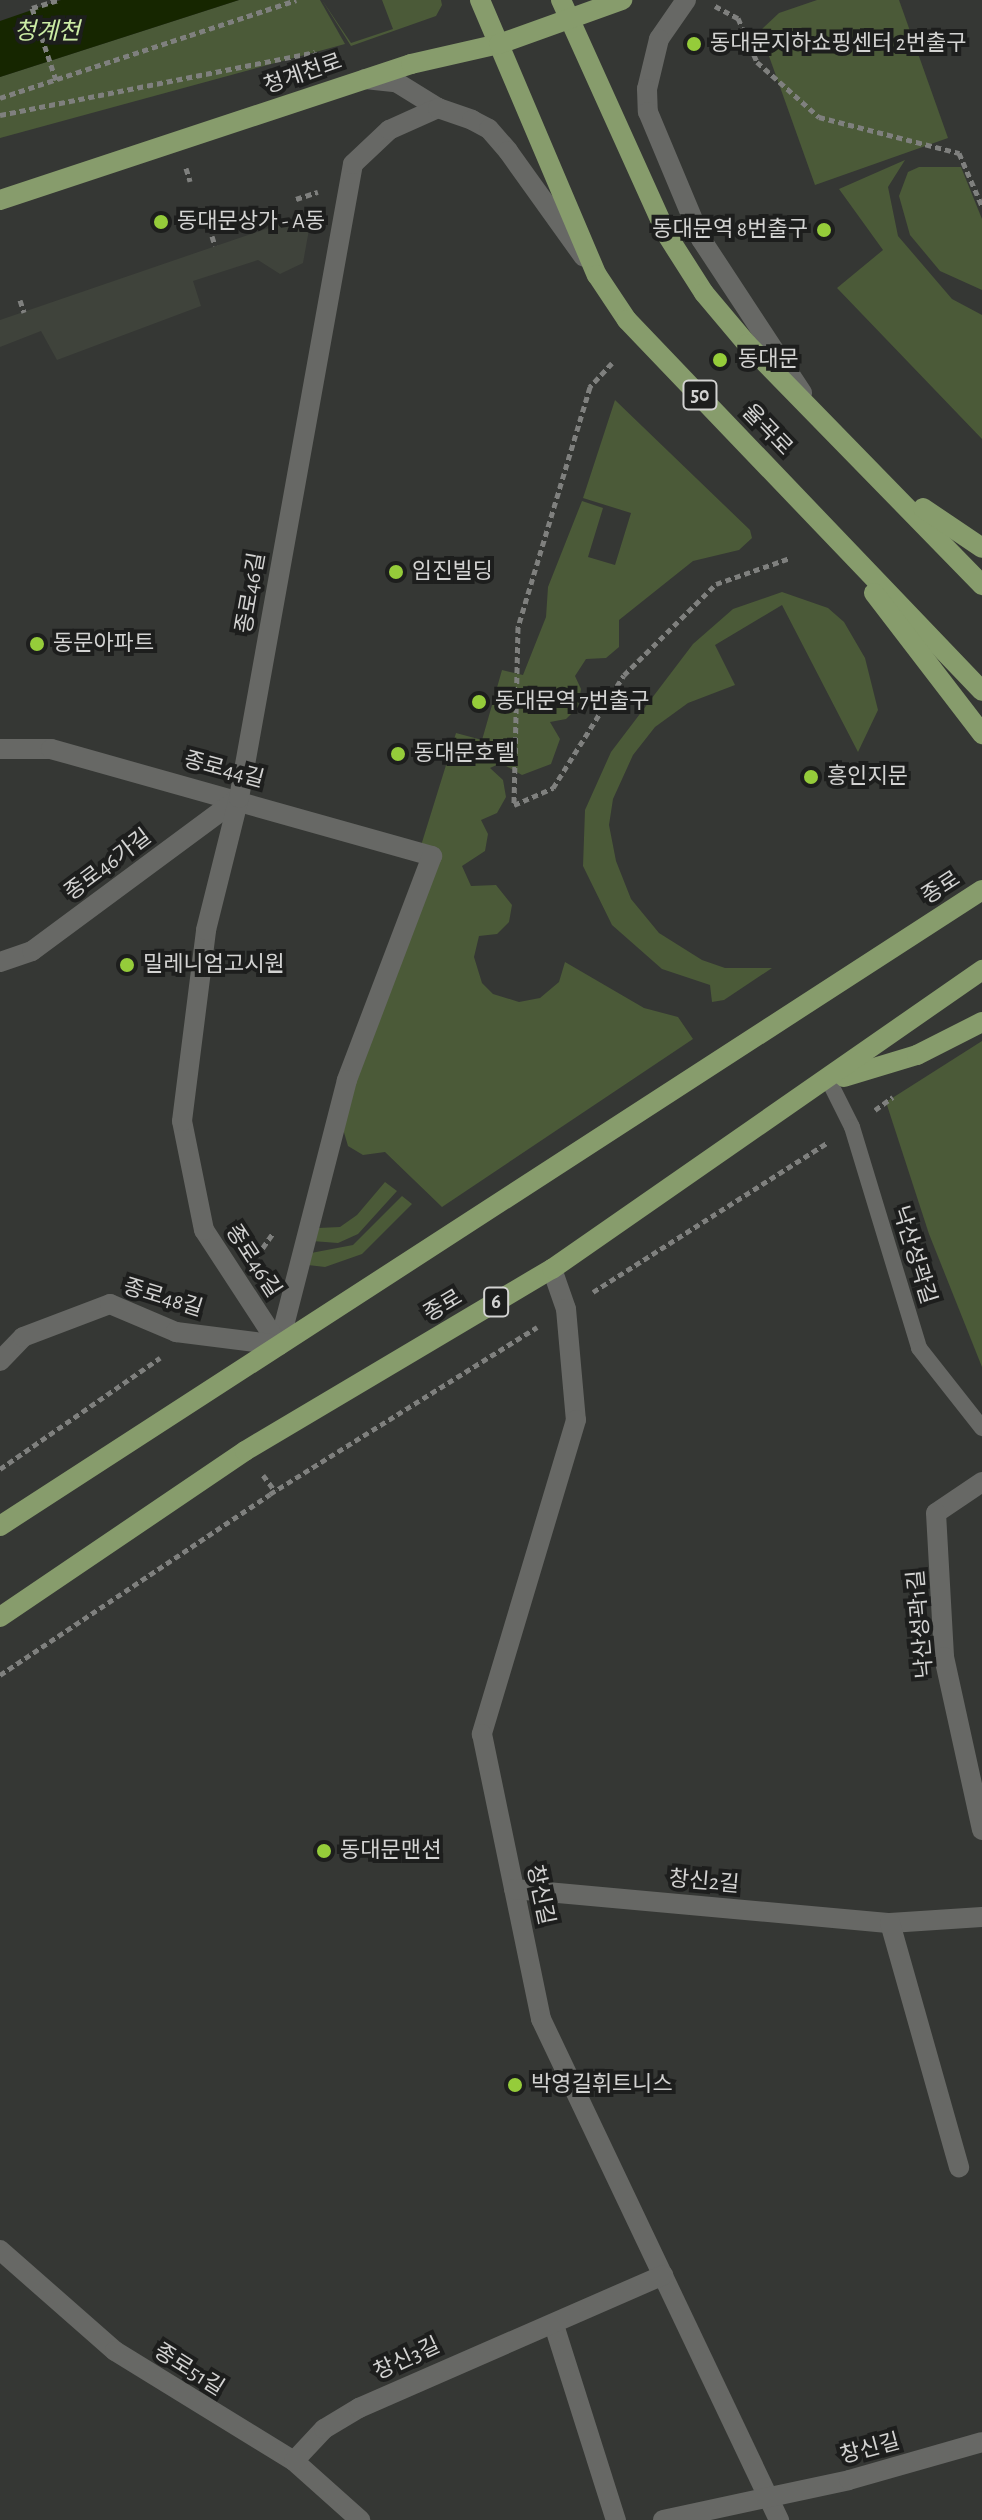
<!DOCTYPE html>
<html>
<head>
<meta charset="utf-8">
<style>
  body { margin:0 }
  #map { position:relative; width:982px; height:2520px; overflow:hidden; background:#353734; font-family:"Alegreya Sans","Noto Sans KR",sans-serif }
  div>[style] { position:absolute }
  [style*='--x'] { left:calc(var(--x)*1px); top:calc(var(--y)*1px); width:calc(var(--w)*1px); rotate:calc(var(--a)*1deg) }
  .built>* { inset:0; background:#3f433b }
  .green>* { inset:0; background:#4b5a38 }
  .water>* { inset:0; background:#162600 }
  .path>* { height:5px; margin-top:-2.5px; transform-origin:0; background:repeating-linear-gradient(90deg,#7f807e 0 6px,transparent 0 10px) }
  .service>* { height:16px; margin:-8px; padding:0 8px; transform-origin:8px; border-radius:8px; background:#676865 }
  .minor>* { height:20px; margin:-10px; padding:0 10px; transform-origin:10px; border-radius:10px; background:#676865 }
  .tertiary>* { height:20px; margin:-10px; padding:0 10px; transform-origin:10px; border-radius:10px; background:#676865 }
  .primary>* { height:20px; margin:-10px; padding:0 10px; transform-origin:10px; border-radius:10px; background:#879c6c }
  .dots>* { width:22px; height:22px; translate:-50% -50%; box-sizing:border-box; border:4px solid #1d1e1d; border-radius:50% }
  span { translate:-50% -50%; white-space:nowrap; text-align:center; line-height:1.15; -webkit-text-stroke:8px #1d1e1d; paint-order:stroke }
  .shield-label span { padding:2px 6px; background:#1d1e1d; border:2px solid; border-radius:6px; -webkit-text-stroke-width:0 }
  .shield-label { font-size:20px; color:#d3d3d2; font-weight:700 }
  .poi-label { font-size:22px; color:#d3d3d2 }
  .left { translate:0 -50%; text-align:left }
  .right { translate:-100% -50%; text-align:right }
  .street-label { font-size:22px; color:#d3d3d2 }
  .water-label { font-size:24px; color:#cbeba4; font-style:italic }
</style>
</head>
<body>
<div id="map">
  <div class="built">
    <div style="clip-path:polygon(312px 213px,303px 263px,280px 274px,258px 260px,193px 281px,201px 306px,57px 360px,41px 331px,0 347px,0 320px)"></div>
  </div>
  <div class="green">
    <div style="clip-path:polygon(239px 0,320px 0,345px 44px,0 138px,0 77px)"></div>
    <div style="clip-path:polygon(322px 0,351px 43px,393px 29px,382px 0,441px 0,442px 5px,436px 16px,351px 46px)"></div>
    <div style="clip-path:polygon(817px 0,899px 0,948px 138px,815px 185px,760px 31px,779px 13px)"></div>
    <div style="clip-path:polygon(905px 160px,888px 187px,898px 236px,952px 299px,982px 315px,982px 439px,837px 288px,883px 250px,839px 189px)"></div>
    <div style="clip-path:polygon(919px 167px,961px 167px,982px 219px,982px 290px,940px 271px,910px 235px,899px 196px,908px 172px)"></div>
    <div style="clip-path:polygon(615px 400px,750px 530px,752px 538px,739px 550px,693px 561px,619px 620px,619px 647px,606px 658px,586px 659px,575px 676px,581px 689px,578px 707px,566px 719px,550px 722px,560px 739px,551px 764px,522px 775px,501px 763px,490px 768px,503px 780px,506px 797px,497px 813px,481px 820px,488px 834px,485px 851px,462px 866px,471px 886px,496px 885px,512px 905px,509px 922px,497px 934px,479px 936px,474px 957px,482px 983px,493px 994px,519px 1002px,540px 998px,559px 982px,565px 962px,644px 1008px,678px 1017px,693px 1039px,442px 1207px,385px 1152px,363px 1155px,348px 1146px,343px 1129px,347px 1080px,422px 870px,419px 852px,456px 733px,482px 740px,502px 670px,523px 675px,546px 617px,548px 587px,582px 501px,603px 508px,588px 557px,615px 565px,631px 513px,583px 498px)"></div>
    <div style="clip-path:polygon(782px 592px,828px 608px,844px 622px,865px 658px,878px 710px,858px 752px,782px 605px,715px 645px,735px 685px,688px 703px,655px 727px,633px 755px,613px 799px,609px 825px,616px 861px,631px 899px,659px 933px,702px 960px,725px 968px,772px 968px,724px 1000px,712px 1002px,710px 985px,662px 969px,612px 925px,583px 866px,585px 810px,611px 752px,693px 644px,733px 609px)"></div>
    <div style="clip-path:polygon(982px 1041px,982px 1367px,929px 1234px,886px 1102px)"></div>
    <div style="clip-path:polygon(385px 1182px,397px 1191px,358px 1234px,338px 1243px,312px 1241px,318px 1228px,340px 1227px,357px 1215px)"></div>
    <div style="clip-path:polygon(402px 1196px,412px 1204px,362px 1254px,325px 1267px,308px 1265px,311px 1253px,353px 1245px)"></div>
  </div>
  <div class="water">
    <div style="clip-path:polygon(61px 0,239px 0,0 77px,0 21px)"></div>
  </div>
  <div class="path">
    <div style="--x:715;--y:6;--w:26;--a:28"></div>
    <div style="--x:738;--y:18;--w:48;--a:66.6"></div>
    <div style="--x:757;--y:62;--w:83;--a:41.6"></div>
    <div style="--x:819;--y:117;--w:145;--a:14.4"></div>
    <div style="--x:959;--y:153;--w:58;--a:66.5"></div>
    <div style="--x:56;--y:80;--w:76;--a:-108.4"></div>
    <div style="--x:32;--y:8;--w:28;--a:-17"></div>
    <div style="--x:0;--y:98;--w:312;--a:-18.3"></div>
    <div style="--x:0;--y:115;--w:321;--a:-11.3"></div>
    <div style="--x:315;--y:52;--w:14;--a:73"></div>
    <div style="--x:186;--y:168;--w:14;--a:73"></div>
    <div style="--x:296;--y:199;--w:23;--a:-18"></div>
    <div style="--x:212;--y:236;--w:10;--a:73"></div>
    <div style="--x:20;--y:300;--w:13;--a:72"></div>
    <div style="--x:612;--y:363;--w:33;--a:133"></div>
    <div style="--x:590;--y:387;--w:251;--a:106.7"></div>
    <div style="--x:518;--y:627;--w:178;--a:91.3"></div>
    <div style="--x:514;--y:805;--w:43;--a:-23.6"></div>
    <div style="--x:553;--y:788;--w:133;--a:-57.9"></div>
    <div style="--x:624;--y:675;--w:129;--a:-44.7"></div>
    <div style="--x:716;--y:584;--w:78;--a:-19.4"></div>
    <div style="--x:875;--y:1110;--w:22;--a:-36"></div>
    <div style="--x:257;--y:1256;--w:29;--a:-55"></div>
    <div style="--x:593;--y:1292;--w:277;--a:-32.5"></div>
    <div style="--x:0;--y:1469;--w:195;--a:-34.8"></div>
    <div style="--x:263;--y:1475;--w:20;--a:53"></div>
    <div style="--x:0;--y:1675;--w:325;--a:-33.8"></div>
    <div style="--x:270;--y:1494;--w:315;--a:-32"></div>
  </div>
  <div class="service">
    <div style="--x:829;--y:1081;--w:51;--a:63.4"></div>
    <div style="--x:852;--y:1127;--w:231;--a:73.1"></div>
    <div style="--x:919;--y:1348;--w:102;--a:51.8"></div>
  </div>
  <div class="minor">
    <div style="--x:365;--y:79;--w:31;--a:6"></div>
    <div style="--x:396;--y:82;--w:49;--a:31.8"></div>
    <div style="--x:0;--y:749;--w:51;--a:0"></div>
    <div style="--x:51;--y:749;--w:396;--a:15.7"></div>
    <div style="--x:432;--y:856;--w:240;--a:110.8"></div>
    <div style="--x:347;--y:1080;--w:274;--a:104.4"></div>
    <div style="--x:0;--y:962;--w:34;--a:-19"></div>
    <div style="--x:32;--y:951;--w:257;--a:-36.5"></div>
    <div style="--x:552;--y:1269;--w:42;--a:70.7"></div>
    <div style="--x:566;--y:1309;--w:111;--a:84.9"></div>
    <div style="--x:576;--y:1420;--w:328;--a:106.7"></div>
    <div style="--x:482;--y:1734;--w:291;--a:78.3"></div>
    <div style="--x:541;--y:2019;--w:555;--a:64.59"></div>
    <div style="--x:279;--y:1345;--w:137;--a:-123.1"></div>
    <div style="--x:204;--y:1230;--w:111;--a:-101.4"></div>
    <div style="--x:182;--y:1121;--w:193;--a:-82.8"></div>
    <div style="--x:206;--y:930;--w:136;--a:-76"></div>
    <div style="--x:239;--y:798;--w:644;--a:-79.81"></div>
    <div style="--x:353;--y:164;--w:50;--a:-43.4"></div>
    <div style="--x:389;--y:130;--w:54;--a:-24.2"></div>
    <div style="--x:438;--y:108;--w:36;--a:19"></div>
    <div style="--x:472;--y:120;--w:19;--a:28"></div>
    <div style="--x:489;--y:129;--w:29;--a:49"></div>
    <div style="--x:508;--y:151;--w:130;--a:54.4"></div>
    <div style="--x:0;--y:1361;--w:33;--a:-46"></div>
    <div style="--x:23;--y:1337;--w:93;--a:-20.8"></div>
    <div style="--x:110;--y:1304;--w:72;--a:23"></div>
    <div style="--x:176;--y:1332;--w:104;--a:7.2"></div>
    <div style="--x:982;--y:1482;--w:55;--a:146"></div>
    <div style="--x:936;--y:1513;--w:144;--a:86.8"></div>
    <div style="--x:944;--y:1657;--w:177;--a:77.6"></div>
    <div style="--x:514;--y:1889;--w:378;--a:5.2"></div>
    <div style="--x:890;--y:1923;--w:92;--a:-3.7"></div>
    <div style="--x:890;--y:1923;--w:254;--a:74.2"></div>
    <div style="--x:0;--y:2250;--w:153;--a:41.3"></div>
    <div style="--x:115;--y:2351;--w:210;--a:31.6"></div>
    <div style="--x:294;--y:2461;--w:89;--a:41.8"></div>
    <div style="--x:554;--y:2325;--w:205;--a:72.4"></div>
    <div style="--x:294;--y:2461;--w:44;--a:-46.8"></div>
    <div style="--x:324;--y:2429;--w:41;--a:-31"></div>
    <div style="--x:359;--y:2408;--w:332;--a:-23.6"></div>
    <div style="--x:663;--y:2520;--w:190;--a:-12.1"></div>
    <div style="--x:849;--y:2480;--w:138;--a:-15.9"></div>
  </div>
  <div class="tertiary">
    <div style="--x:686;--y:0;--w:47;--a:124.7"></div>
    <div style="--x:659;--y:39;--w:51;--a:103.5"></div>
    <div style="--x:647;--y:89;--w:23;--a:88"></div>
    <div style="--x:648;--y:112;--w:138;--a:67.3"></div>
    <div style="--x:701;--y:239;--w:184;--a:56.7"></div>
  </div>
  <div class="primary">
    <div style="--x:480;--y:0;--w:299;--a:67"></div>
    <div style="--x:597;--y:275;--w:54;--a:56.3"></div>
    <div style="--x:627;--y:320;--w:513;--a:46.26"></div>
    <div style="--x:561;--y:0;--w:258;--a:65.7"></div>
    <div style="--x:667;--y:235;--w:69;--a:57.5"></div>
    <div style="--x:704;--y:293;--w:67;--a:49.9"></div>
    <div style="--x:747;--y:344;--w:337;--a:45.7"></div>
    <div style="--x:0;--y:200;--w:433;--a:-18.3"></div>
    <div style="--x:411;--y:64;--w:90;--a:-12.8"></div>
    <div style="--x:499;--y:44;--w:131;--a:-19.7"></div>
    <div style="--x:923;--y:508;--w:71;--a:34.1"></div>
    <div style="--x:874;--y:593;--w:178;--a:52.5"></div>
    <div style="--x:844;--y:1077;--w:76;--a:-16.8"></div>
    <div style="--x:917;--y:1055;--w:73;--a:-26.9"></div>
    <div style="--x:0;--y:1526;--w:1170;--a:-32.93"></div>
    <div style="--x:0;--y:1617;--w:296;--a:-34.1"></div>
    <div style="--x:245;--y:1451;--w:357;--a:-30.7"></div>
    <div style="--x:552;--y:1269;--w:524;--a:-34.81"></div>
  </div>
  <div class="dots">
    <div style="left:694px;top:44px;background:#95cc3a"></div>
    <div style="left:161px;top:222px;background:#95cc3a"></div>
    <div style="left:824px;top:230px;background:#95cc3a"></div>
    <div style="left:720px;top:360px;background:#95cc3a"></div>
    <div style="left:396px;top:572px;background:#95cc3a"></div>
    <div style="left:37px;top:644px;background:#95cc3a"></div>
    <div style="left:479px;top:702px;background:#95cc3a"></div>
    <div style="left:398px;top:754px;background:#95cc3a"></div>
    <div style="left:811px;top:777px;background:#95cc3a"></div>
    <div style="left:127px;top:965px;background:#95cc3a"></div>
    <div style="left:324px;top:1851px;background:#95cc3a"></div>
    <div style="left:515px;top:2085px;background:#95cc3a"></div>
  </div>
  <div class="shield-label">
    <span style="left:700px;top:395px">50</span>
    <span style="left:496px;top:1302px">6</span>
  </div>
  <div class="poi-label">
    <span class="left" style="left:710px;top:44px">동대문지하쇼핑센터 2번출구</span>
    <span class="left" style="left:177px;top:222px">동대문상가 - A동</span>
    <span class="right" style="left:808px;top:230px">동대문역 8번출구</span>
    <span class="left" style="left:738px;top:360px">동대문</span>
    <span class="left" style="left:412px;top:572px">임진빌딩</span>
    <span class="left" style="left:53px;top:644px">동문아파트</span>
    <span class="left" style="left:495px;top:702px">동대문역 7번출구</span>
    <span class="left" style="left:414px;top:754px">동대문호텔</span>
    <span class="left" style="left:827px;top:777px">흥인지문</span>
    <span class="left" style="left:143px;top:965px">밀레니엄고시원</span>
    <span class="left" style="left:340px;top:1851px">동대문맨션</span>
    <span class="left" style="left:531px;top:2085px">박영길휘트니스</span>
  </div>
  <div class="street-label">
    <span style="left:303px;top:74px;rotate:-19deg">청계천로</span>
    <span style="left:767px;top:430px;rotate:46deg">율곡로</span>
    <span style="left:251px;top:593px;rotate:-80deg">종로46길</span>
    <span style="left:224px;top:770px;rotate:15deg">종로44길</span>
    <span style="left:108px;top:865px;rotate:-37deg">종로46가길</span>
    <span style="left:941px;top:888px;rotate:-33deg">종로</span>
    <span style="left:914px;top:1255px;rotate:73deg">낙산성곽길</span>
    <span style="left:253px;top:1261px;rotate:57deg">종로46길</span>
    <span style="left:163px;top:1298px;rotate:17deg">종로48길</span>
    <span style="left:443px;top:1306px;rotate:-31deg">종로</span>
    <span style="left:921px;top:1624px;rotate:-95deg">낙산성곽1길</span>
    <span style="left:704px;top:1882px;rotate:5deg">창신2길</span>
    <span style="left:540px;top:1895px;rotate:78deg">창신길</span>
    <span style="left:407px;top:2359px;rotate:-25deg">창신3길</span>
    <span style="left:189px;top:2370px;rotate:32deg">종로51길</span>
    <span style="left:870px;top:2449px;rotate:-15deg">창신길</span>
  </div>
  <div class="water-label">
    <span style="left:47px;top:33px">청계천</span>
  </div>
</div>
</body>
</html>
